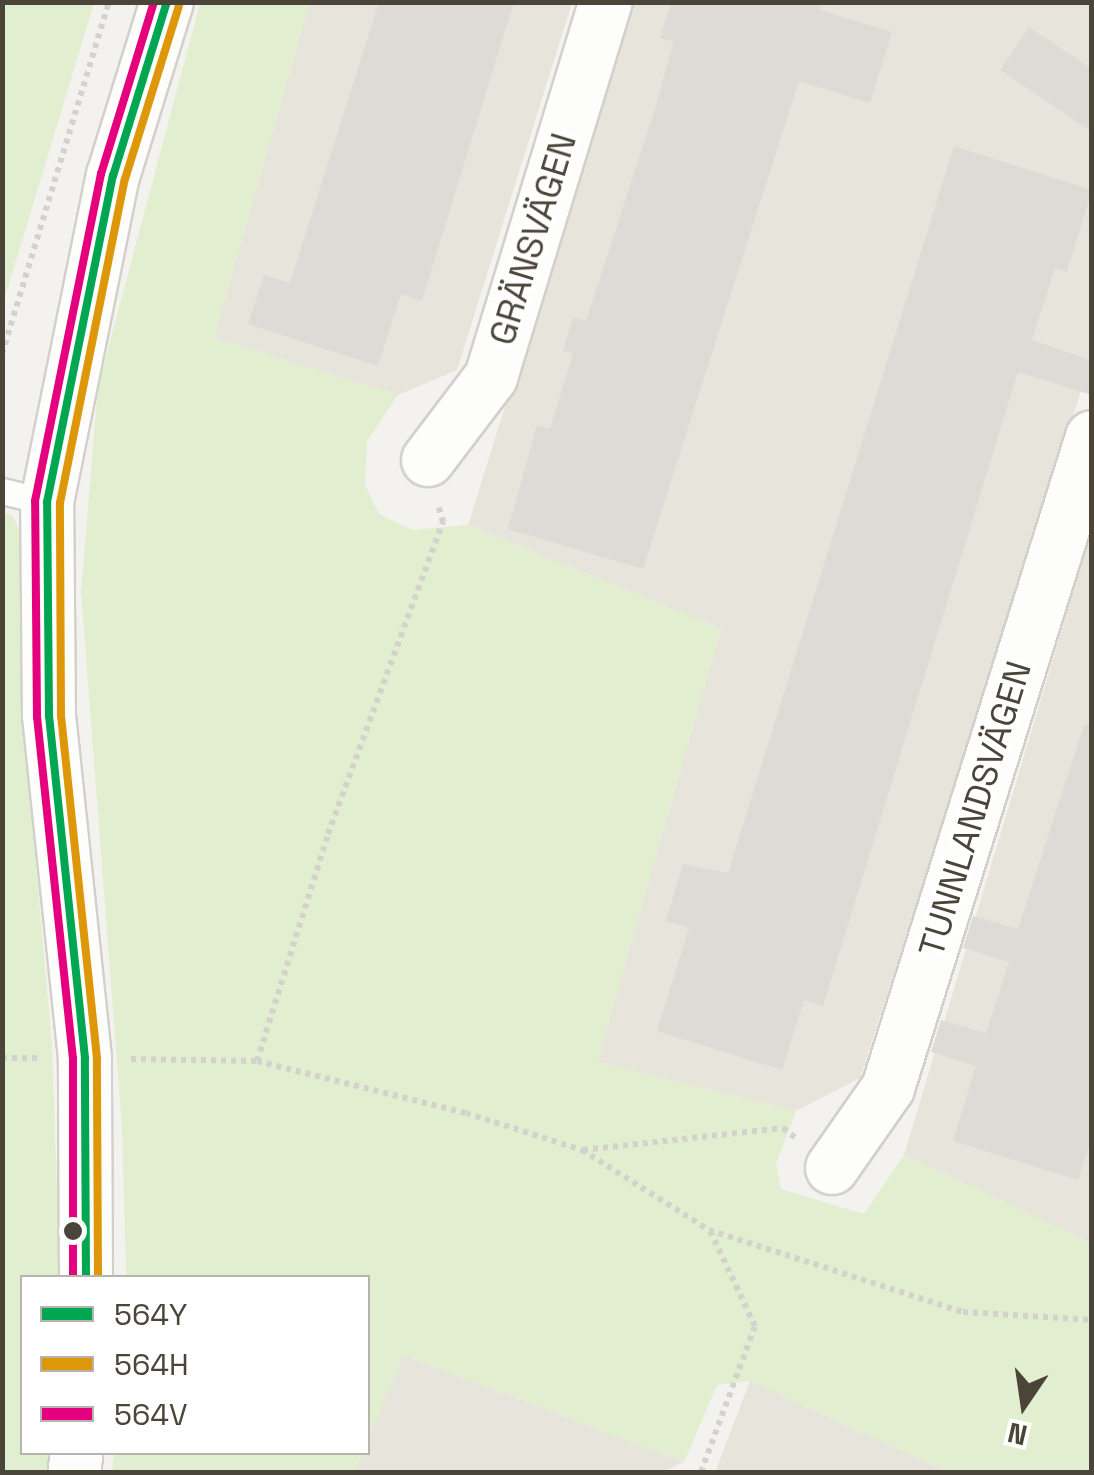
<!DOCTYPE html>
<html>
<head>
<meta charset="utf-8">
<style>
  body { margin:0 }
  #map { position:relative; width:1094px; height:1475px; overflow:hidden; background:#f4f2ee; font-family:"Space Grotesk",sans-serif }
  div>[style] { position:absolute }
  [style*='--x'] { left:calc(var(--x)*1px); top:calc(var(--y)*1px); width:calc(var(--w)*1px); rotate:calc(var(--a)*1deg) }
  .residential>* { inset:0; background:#e7e4dc }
  .green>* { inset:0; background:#e1eecf }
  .building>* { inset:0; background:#dedbd6 }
  .path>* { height:6px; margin-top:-3px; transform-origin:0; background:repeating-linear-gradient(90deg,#d3d2cc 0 5px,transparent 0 10px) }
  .roads { filter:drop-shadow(2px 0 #d2d0cb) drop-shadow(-2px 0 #d2d0cb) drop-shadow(0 2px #d2d0cb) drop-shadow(0 -2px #d2d0cb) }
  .service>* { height:25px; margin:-12.5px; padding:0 12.5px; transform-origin:12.5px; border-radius:12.5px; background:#fdfdfc }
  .minor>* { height:52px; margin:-26px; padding:0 26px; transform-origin:26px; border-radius:26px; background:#fdfdfc }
  .bus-1>* { height:8px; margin:-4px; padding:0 4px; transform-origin:4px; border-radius:4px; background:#00a651 }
  .bus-2>* { height:8px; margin:-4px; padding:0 4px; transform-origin:4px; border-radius:4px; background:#dd9709 }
  .bus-3>* { height:8px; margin:-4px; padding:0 4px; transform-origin:4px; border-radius:4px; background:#e5007d }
  .dots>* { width:28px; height:28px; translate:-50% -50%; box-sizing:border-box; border:5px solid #fff; border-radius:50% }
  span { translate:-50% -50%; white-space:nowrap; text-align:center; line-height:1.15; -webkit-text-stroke:8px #fff; paint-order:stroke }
  .street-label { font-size:35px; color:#4b4439 }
  .frame { position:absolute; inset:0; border:5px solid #4b4439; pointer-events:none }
  .legend { position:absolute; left:20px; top:1275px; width:350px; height:180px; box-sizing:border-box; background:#fff; border:2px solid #b7b4b0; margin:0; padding:12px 18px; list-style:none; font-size:30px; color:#4b4439 }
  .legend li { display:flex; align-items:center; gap:20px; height:50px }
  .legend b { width:50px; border:2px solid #b7b4b0 }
  .north { position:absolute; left:974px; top:1355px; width:100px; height:100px; -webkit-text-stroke:8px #fff; paint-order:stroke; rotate:193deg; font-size:28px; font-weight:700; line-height:40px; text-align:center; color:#4b4439 }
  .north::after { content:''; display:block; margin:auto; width:35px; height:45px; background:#4b4439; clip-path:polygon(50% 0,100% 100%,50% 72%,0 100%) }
</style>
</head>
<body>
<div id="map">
  <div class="residential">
    <div style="clip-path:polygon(309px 3px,572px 3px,457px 370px,398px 395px,214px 338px)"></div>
    <div style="clip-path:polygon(631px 3px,1091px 3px,1091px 360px,860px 1078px,796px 1111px,597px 1062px,721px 629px,468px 525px)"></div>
    <div style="clip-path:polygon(1091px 533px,1091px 1243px,904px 1155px)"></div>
    <div style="clip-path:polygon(404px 1355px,684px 1462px,663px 1472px,354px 1472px)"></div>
    <div style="clip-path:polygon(750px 1381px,948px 1472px,715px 1472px)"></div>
  </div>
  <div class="green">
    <div style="clip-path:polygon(3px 2px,94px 3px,3px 304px,2px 3px)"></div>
    <div style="clip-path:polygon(200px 3px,309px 3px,214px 338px,398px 395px,367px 441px,365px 485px,379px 514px,412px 530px,468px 525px,721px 629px,597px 1062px,796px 1111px,776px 1164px,781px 1189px,864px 1214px,904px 1155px,1091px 1242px,1091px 1472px,948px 1472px,750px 1381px,717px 1385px,684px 1462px,404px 1355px,368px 1440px,368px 1278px,126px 1277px,122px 1127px,81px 592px,98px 387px)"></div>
    <div style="clip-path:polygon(3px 512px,13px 516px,24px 544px,23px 719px,52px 1045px,60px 1277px,22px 1278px,22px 1452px,59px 1453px,56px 1472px,3px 1472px)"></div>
    <div style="clip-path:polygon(114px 1453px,114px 1452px,362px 1453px,354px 1472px,112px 1472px)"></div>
  </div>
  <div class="building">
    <div style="clip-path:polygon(379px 2px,514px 2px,422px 301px,401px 294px,378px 366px,248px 324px,264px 275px,290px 283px)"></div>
    <div style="clip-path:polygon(671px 2px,822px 2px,820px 10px,892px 32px,870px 103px,799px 81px,643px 569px,508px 529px,537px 425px,550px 429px,573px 353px,563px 351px,573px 317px,586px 321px,653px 115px,674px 42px,660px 38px)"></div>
    <div style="clip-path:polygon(1029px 27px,1092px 69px,1092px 132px,1000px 70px)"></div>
    <div style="clip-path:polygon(954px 146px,1092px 190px,1067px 272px,1055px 268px,1032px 340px,1092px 361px,1092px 395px,1018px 372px,823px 1006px,804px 1000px,782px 1070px,657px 1031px,689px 928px,666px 921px,683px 864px,728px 873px)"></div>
    <div style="clip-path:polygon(1084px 725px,1092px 726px,1092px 1137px,1078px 1180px,953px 1141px,976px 1066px,931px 1052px,941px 1020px,986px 1033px,1009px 962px,963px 948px,973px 916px,1018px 929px)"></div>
  </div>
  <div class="path">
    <div style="--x:2;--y:354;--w:368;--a:-73.1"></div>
    <div style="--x:2;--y:1058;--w:37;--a:0"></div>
    <div style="--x:131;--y:1059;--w:126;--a:0.9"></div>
    <div style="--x:257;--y:1061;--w:215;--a:14"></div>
    <div style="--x:466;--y:1113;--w:122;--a:17.7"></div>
    <div style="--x:582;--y:1150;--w:150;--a:32.2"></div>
    <div style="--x:709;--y:1230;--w:267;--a:17.9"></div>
    <div style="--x:963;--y:1312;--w:129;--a:3.5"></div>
    <div style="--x:257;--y:1061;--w:238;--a:-72.6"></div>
    <div style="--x:328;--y:834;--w:333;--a:-69.8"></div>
    <div style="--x:443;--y:522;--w:19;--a:-106"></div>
    <div style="--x:583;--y:1150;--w:201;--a:-6.3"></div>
    <div style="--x:783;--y:1128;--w:16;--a:38"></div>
    <div style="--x:701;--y:1472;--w:156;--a:-69.7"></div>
    <div style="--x:755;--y:1326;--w:105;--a:-115.3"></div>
  </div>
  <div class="roads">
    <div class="service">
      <div style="--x:2;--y:491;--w:46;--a:13.7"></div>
    </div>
    <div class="minor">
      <div style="--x:428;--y:460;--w:104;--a:-52.8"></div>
      <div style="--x:491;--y:377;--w:392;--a:-73"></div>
      <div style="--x:832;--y:1168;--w:98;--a:-55"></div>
      <div style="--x:888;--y:1088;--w:682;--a:-72.6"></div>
      <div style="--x:86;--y:1278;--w:220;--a:-90.3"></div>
      <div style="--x:85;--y:1058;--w:344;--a:-96"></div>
      <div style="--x:49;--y:716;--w:214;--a:-90.5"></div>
      <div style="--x:47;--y:502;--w:333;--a:-78.6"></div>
      <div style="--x:113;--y:176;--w:182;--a:-72.8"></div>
      <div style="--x:75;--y:1472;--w:20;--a:-87"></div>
    </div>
  </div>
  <div class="bus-1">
    <div style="--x:86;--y:1278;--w:220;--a:-90.3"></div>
    <div style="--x:85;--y:1058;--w:344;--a:-96"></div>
    <div style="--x:49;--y:716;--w:214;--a:-90.5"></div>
    <div style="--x:47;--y:502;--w:333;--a:-78.6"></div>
    <div style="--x:113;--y:176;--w:182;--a:-72.8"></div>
  </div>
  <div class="bus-2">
    <div style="--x:98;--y:1278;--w:220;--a:-90.3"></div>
    <div style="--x:97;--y:1058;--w:345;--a:-96"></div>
    <div style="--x:61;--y:715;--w:212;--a:-90.3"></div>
    <div style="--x:60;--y:503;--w:330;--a:-78.7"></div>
    <div style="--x:125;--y:179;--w:181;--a:-72.7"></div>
  </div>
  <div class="bus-3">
    <div style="--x:73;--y:1278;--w:219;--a:-90"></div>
    <div style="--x:73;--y:1059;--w:344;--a:-96"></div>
    <div style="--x:37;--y:717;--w:216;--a:-90.5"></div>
    <div style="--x:35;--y:501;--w:334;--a:-78.6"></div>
    <div style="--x:101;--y:174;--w:180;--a:-72.9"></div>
  </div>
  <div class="dots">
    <div style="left:73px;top:1231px;background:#4b4439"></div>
  </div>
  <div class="street-label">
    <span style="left:533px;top:239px;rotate:-73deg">GRÄNSVÄGEN</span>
    <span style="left:975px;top:809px;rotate:-73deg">TUNNLANDSVÄGEN</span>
  </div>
  <div class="frame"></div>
  <ul class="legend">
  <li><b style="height:12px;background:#00a651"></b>564Y</li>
  <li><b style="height:12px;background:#dd9709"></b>564H</li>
  <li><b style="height:12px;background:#e5007d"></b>564V</li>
  </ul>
  <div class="north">N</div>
</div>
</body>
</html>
